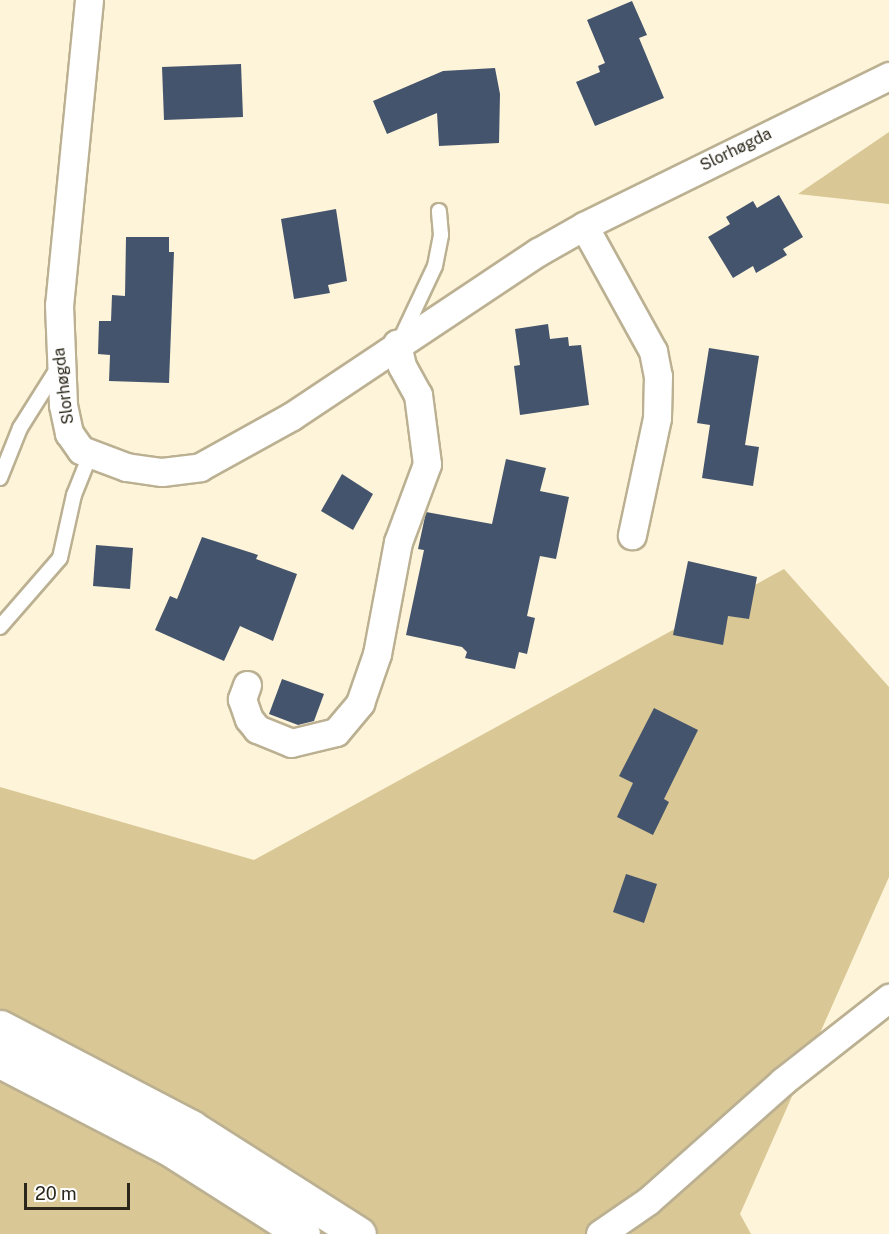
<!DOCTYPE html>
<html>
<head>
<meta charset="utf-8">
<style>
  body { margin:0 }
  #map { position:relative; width:889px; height:1234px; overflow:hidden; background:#fdf4d9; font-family:"Public Sans",sans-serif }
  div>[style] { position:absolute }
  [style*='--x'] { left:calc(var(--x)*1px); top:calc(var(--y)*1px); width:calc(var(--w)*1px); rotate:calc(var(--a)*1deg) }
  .green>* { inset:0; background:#d9c795 }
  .building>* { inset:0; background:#45546d }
  .roads { filter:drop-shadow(2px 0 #bbb091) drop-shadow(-2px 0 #bbb091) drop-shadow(0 2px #bbb091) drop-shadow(0 -2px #bbb091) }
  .service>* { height:14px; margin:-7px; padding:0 7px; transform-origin:7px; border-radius:7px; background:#fff }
  .minor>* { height:27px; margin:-13.5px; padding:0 13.5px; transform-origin:13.5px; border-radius:13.5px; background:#fff }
  .trunk>* { height:33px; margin:-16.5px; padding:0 16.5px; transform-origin:16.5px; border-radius:16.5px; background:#fff }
  span { translate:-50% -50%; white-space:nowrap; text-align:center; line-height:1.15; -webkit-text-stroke:6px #fff; paint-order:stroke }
  .street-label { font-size:16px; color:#2c271b }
  .scale { position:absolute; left:24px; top:1183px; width:106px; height:27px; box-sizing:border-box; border:3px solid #2c271b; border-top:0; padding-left:8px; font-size:18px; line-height:21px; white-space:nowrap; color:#2c271b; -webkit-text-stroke:4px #fff; paint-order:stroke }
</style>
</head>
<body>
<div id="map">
  <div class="green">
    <div style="clip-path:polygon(889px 132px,889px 204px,798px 194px)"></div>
    <div style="clip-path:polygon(784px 569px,889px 687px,889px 877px,740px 1214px,751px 1234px,0 1234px,0 787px,254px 860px)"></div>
  </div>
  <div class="building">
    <div style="clip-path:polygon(632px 1px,647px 35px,639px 38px,664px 98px,595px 126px,576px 82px,600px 72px,598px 66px,605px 63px,587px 20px)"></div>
    <div style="clip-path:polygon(241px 64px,243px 117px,164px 120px,162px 67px)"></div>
    <div style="clip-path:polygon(495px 68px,500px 94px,499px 143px,439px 146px,437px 113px,387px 134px,373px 101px,443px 71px)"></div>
    <div style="clip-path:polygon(779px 195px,803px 237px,783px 249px,787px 255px,756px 273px,753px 266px,733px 278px,708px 237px,730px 224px,726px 217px,753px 201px,757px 208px)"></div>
    <div style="clip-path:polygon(336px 209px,347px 281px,328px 285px,330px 293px,294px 299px,281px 219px)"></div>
    <div style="clip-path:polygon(126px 237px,169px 237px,169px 252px,174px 252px,169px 383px,109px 381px,110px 355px,98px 354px,99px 321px,111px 321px,112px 295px,125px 296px)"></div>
    <div style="clip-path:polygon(548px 324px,550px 339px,568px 337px,569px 346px,581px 345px,589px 405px,520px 415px,514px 366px,520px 365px,515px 329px)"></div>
    <div style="clip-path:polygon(709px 348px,759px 356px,745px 445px,759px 447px,753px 486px,702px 478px,710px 425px,697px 423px)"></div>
    <div style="clip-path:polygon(506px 459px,546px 468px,540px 491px,569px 497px,556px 559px,540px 556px,527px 616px,535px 618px,527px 654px,519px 652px,515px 669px,465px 658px,467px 652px,462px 647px,406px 635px,424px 550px,418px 549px,426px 512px,492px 524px)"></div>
    <div style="clip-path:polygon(342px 474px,373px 494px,353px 530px,321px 511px)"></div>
    <div style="clip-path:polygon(202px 537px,258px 555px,256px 559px,297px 574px,273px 641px,240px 626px,224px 661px,155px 630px,170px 596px,177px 599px)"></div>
    <div style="clip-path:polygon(96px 545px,133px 548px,130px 589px,93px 586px)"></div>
    <div style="clip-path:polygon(688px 561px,757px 577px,749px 619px,728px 616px,723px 645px,673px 635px)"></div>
    <div style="clip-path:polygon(282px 679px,324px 694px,314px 721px,298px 725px,269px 714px)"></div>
    <div style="clip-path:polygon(654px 708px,698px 730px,664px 799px,669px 802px,653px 835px,617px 817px,633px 783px,619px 776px)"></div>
    <div style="clip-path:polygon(626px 874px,657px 884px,644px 923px,613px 912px)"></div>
  </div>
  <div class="roads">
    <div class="service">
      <div style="--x:403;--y:334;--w:75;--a:-64.8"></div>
      <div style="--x:435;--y:266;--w:32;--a:-79"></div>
      <div style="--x:441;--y:235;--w:24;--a:-95"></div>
      <div style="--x:0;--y:478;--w:54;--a:-68.2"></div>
      <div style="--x:20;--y:428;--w:73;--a:-57.8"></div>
      <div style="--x:0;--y:627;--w:91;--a:-49"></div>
      <div style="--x:60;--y:558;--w:65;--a:-77.5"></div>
      <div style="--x:74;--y:495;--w:43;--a:-68.2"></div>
    </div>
    <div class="minor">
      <div style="--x:89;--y:0;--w:306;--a:95.6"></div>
      <div style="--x:59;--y:305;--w:100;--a:87.7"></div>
      <div style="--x:63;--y:405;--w:29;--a:78"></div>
      <div style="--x:69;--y:433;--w:21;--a:55"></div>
      <div style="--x:81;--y:450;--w:48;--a:20.7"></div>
      <div style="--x:126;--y:467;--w:36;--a:8"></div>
      <div style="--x:162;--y:472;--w:38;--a:-7"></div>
      <div style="--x:200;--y:467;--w:105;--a:-29"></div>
      <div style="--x:292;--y:416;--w:296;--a:-33.7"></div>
      <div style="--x:538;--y:252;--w:53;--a:-29.5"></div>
      <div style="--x:584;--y:226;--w:340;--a:-26.2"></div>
      <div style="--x:584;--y:226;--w:143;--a:61.1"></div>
      <div style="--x:653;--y:351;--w:25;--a:79"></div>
      <div style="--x:658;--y:376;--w:42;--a:91.4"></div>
      <div style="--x:657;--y:418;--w:120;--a:102.1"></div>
      <div style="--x:247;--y:685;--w:15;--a:110"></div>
      <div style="--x:242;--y:699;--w:21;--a:71"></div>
      <div style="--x:249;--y:719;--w:13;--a:51"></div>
      <div style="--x:257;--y:729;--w:37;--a:22"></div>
      <div style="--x:291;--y:743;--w:46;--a:-13.7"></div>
      <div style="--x:336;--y:732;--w:38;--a:-50"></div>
      <div style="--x:360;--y:703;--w:52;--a:-70.9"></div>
      <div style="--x:377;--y:654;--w:114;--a:-79.4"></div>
      <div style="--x:398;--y:542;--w:83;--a:-69.6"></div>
      <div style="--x:427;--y:464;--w:70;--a:-97.4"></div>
      <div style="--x:418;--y:395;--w:33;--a:-119"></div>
      <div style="--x:402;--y:366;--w:23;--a:-103"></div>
      <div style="--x:600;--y:1234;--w:58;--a:-34.5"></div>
      <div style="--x:648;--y:1201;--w:181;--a:-41.6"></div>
      <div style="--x:783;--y:1081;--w:135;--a:-38.1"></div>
    </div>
    <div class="trunk">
      <div style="--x:0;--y:1027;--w:216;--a:27.6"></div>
      <div style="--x:191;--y:1127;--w:199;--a:32.5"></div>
      <div style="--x:0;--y:1061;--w:189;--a:27.4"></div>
      <div style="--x:168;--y:1148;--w:160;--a:32.5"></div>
    </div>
  </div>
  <div class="street-label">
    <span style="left:736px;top:150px;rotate:-26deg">Slorhøgda</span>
    <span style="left:64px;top:386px;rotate:-97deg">Slorhøgda</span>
  </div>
  <div class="scale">20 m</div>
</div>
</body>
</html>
